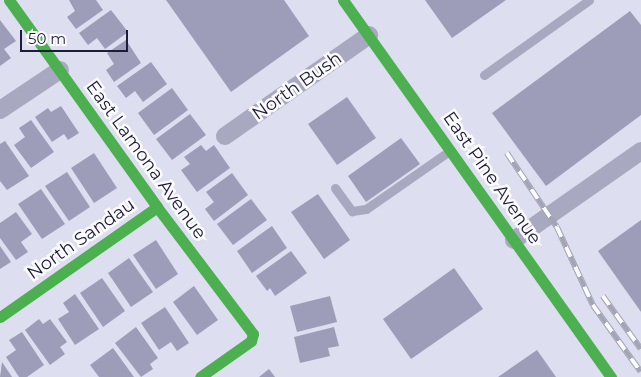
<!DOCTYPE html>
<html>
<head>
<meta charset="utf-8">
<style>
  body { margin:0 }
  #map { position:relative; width:641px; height:377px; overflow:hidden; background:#dddeef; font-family:Montserrat,sans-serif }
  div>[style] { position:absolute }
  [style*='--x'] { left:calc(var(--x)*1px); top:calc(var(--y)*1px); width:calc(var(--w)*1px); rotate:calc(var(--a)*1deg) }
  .building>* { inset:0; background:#9e9db9 }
  .lane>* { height:9px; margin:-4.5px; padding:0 4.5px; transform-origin:4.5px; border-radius:4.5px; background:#a8a9c0 }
  .street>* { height:18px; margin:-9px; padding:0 9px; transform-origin:9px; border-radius:9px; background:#a8a9c0 }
  .fast>* { height:11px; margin:-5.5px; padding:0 5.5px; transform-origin:5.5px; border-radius:5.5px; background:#4caf50 }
  .rail>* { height:5.5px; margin-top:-2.75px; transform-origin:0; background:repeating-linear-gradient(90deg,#fbfbfb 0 11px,#a3a4b6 0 22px); box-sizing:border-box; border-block:1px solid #a3a4b6 }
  span { translate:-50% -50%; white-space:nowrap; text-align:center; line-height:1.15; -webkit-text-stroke:5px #fbfbfb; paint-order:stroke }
  .street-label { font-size:18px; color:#1d1d3a }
  .scale { position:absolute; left:20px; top:30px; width:108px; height:22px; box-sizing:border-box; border:2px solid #1d1d3a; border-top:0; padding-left:6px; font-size:15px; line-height:18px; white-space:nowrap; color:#1d1d3a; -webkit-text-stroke:4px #fbfbfb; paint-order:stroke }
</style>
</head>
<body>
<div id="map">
  <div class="building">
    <div style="clip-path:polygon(69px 0,96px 0,103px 10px,76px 29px,67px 17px,75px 11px)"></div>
    <div style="clip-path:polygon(166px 0,284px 0,309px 36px,231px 92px)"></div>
    <div style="clip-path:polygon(425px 0,506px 0,452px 38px)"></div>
    <div style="clip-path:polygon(111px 10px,128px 32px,105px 49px,97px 38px,88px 45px,79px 33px)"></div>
    <div style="clip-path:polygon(630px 11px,641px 25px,641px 115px,546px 186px,492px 113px)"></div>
    <div style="clip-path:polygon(0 20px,16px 41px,4px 49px,11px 58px,0 66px)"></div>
    <div style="clip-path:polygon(126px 40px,141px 63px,114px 82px,106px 70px,114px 64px,107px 53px)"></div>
    <div style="clip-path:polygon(151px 62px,167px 84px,143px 102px,135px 91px,126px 98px,117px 86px)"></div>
    <div style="clip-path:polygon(172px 88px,188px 110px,154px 135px,138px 113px)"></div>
    <div style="clip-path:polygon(347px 97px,376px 138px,337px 165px,308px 124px)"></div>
    <div style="clip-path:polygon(61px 106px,79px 133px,68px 140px,64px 134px,52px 142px,35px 117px,48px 108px,51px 112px)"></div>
    <div style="clip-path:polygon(190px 114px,206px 135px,172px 160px,156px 139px)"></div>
    <div style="clip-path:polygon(31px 120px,54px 152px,31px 168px,14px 145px,25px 137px,19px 128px)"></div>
    <div style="clip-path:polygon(401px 138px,420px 164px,366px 202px,348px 176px)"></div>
    <div style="clip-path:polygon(5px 141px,29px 176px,7px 190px,0 181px,0 144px)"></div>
    <div style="clip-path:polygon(201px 145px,206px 151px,214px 145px,230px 168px,197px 192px,181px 170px,190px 164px,184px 157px)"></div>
    <div style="clip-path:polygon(94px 153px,117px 188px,94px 203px,71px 168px)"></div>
    <div style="clip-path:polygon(67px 172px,90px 207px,69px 221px,45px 186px)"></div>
    <div style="clip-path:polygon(232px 173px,248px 195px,214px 221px,205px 209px,214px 202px,206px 192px)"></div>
    <div style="clip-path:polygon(41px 189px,65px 224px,42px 239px,18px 204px)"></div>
    <div style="clip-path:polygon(318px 194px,350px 240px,324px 259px,291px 212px)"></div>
    <div style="clip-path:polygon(251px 199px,267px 220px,233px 245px,217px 224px)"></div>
    <div style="clip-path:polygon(16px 212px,32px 234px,21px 242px,28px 252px,16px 260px,0 238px,0 223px)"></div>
    <div style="clip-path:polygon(641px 220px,641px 312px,598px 251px)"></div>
    <div style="clip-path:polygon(272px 226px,287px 248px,252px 273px,237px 251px)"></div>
    <div style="clip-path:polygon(156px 240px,178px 274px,156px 289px,133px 255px)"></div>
    <div style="clip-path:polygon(0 246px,11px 262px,0 269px)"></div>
    <div style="clip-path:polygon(291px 251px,307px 273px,275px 296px,270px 288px,267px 291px,256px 276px)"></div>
    <div style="clip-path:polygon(129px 258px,153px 292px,131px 307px,108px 273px)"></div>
    <div style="clip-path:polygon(454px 268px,483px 309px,411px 359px,383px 319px)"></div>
    <div style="clip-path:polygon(102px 278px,125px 311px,103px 327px,80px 293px)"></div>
    <div style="clip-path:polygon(194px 286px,218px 320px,197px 335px,173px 302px)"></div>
    <div style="clip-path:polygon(75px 294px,99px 329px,75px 345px,58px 319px,69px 312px,63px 303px)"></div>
    <div style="clip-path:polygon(330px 296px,337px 322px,297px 332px,290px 306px)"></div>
    <div style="clip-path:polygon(165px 307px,189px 343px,177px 351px,171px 342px,159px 350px,141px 323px)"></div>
    <div style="clip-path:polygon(39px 319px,43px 324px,50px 319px,67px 342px,60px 347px,65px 354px,50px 365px,25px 330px)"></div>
    <div style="clip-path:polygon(136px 327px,158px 358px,150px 364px,153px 369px,141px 377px,115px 343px)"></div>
    <div style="clip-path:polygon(334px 327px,339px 346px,328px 348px,330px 356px,300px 363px,294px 337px)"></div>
    <div style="clip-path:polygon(22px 332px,44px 365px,27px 377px,19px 377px,6px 357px,16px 350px,9px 340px)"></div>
    <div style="clip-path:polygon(113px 348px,134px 377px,99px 377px,90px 365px)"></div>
    <div style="clip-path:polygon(537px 350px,556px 377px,498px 377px)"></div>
    <div style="clip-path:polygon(2px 362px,12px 377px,0 377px)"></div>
    <div style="clip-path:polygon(269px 369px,275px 377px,259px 377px)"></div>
  </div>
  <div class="lane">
    <div style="--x:484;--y:75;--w:129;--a:-35.5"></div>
    <div style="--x:335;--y:188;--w:29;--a:54"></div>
    <div style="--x:352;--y:211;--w:14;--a:-8"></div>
    <div style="--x:366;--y:209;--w:100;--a:-34.8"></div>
  </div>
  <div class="street">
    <div style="--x:0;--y:110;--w:72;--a:-33.7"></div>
    <div style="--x:225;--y:136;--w:176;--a:-35"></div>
    <div style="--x:514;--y:240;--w:155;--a:-35"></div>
  </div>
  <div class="fast">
    <div style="--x:9;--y:0;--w:254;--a:54.4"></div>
    <div style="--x:157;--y:207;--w:159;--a:52.9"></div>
    <div style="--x:253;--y:334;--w:7;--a:106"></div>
    <div style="--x:251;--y:341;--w:62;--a:144.8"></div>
    <div style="--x:343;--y:0;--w:463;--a:54.6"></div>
    <div style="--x:0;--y:317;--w:192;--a:-35"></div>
  </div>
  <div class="rail">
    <div style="--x:507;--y:153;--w:89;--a:56"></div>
    <div style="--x:557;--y:227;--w:86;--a:65.2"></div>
    <div style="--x:593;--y:305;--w:82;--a:54.4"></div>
    <div style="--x:603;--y:296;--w:65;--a:54.4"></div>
  </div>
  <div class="street-label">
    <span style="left:297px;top:86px;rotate:-35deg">North Bush</span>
    <span style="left:146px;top:160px;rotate:54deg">East Lamona Avenue</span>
    <span style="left:492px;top:178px;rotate:55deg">East Pine Avenue</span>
    <span style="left:81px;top:239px;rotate:-35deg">North Sandau</span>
  </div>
  <div class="scale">50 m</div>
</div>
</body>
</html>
